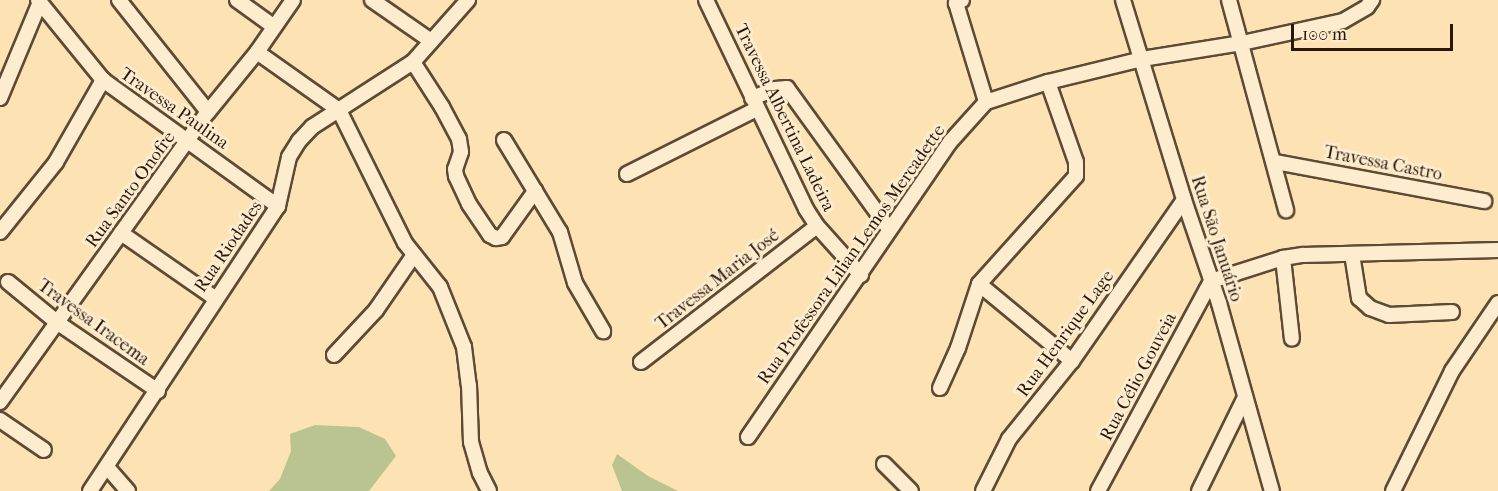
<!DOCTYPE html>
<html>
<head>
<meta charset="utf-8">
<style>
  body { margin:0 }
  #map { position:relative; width:1498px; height:491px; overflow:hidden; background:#fde2b3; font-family:"IM FELL French Canon",serif }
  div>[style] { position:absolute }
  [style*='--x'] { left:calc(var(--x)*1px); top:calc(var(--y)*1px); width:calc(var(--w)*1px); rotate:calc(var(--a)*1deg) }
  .green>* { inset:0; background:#bac490 }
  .roads { filter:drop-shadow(2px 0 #5d4a36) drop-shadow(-2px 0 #5d4a36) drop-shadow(0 2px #5d4a36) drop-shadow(0 -2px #5d4a36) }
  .minor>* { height:14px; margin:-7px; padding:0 7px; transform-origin:7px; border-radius:7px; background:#feecce }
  span { translate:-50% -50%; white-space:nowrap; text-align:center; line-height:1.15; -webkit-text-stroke:6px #feecce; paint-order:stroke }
  .street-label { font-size:18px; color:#28170d }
  .scale { position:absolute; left:1291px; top:24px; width:162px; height:27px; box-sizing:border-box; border:3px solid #28170d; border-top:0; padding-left:8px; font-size:18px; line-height:21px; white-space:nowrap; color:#28170d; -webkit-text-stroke:4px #feecce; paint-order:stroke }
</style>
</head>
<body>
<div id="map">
  <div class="green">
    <div style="clip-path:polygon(315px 425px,359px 427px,385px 439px,396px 456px,369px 491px,269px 491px,280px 479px,291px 451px,290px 434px)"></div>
    <div style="clip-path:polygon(617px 454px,648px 476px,678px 491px,622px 491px,612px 465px)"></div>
  </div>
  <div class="roads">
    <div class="minor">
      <div style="--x:38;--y:0;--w:103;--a:50.9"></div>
      <div style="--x:103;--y:80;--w:216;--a:35.8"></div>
      <div style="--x:119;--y:0;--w:143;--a:51.5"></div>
      <div style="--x:237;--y:0;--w:44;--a:35.8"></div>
      <div style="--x:372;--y:0;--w:72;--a:34.8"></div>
      <div style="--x:706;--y:0;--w:232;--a:64.4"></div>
      <div style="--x:806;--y:209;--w:20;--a:57"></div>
      <div style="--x:817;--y:226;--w:66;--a:48.1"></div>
      <div style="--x:962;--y:0;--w:7;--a:153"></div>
      <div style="--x:956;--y:3;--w:103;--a:73.1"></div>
      <div style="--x:1123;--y:0;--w:209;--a:73"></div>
      <div style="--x:1184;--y:200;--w:109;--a:71.2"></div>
      <div style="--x:1219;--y:303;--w:195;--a:74.3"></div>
      <div style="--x:1229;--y:0;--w:218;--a:74.8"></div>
      <div style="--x:257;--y:52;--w:100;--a:35.3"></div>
      <div style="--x:339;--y:110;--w:148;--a:63.6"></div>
      <div style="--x:405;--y:243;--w:56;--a:51.5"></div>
      <div style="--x:440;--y:287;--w:65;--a:68.2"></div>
      <div style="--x:464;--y:347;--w:38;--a:83"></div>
      <div style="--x:469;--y:385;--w:57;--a:88"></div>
      <div style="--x:471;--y:442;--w:32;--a:74"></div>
      <div style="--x:480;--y:473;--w:20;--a:63"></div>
      <div style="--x:413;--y:62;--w:54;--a:57.2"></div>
      <div style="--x:442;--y:107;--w:36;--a:62"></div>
      <div style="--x:459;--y:139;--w:13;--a:81"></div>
      <div style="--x:461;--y:152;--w:18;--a:109"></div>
      <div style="--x:455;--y:169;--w:7;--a:82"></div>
      <div style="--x:456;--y:176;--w:31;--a:65"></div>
      <div style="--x:469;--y:204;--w:37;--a:56"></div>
      <div style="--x:490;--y:235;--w:7;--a:27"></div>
      <div style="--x:496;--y:238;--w:6;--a:-9"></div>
      <div style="--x:502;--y:237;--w:57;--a:-54.3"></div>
      <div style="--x:0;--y:98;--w:104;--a:-67.4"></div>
      <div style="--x:752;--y:98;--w:25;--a:-21"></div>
      <div style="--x:775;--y:89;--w:12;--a:-5"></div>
      <div style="--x:787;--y:88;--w:174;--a:54.1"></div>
      <div style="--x:504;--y:140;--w:108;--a:58.7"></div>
      <div style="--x:560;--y:232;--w:53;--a:73.6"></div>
      <div style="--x:575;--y:283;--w:56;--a:59.7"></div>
      <div style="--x:1275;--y:162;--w:213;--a:10.6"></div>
      <div style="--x:627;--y:174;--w:145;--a:-26.6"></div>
      <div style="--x:0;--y:232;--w:90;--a:-51.3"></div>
      <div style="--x:56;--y:162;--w:95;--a:-60.2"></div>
      <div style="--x:121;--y:233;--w:114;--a:34.7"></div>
      <div style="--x:1352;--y:254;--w:45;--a:81"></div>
      <div style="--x:1359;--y:298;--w:15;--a:42"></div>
      <div style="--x:1370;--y:308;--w:20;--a:20"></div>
      <div style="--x:1389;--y:315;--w:63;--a:-2.7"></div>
      <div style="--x:1283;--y:258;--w:81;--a:83.7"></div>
      <div style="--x:8;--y:282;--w:65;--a:39.4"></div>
      <div style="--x:58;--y:323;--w:121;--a:34.2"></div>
      <div style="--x:979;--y:284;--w:121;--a:39.6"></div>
      <div style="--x:334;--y:355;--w:62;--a:-47"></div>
      <div style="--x:376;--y:310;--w:67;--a:-55.4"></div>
      <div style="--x:641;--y:362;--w:222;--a:-37.7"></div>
      <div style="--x:940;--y:388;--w:44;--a:-65.8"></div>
      <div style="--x:958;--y:348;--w:67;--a:-71.8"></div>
      <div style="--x:979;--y:284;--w:145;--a:-48.1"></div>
      <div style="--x:1076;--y:176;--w:14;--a:-90"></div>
      <div style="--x:1076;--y:162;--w:85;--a:-109.3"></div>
      <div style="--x:0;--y:402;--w:357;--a:-54.4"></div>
      <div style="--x:208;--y:112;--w:77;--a:-50.8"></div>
      <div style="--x:257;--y:52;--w:63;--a:-55.3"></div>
      <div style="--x:0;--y:420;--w:53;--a:34.3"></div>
      <div style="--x:748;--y:437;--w:358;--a:-55.6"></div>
      <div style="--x:950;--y:142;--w:54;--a:-48"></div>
      <div style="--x:986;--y:102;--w:65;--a:-17.9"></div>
      <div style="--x:1048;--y:82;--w:97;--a:-13.7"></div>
      <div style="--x:1142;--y:59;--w:101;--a:-9.1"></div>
      <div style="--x:1242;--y:43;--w:103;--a:-12.3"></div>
      <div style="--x:1343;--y:21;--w:28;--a:-30"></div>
      <div style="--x:1367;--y:7;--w:9;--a:-54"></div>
      <div style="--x:884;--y:464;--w:38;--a:45"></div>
      <div style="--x:107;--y:467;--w:32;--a:49"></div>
      <div style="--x:90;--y:491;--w:341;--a:-56.6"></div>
      <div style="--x:278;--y:206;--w:50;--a:-77.3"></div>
      <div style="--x:289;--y:157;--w:19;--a:-58"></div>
      <div style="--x:299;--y:141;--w:19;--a:-47"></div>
      <div style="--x:312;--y:127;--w:120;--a:-32.8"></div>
      <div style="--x:413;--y:62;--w:83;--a:-48.4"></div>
      <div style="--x:983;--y:491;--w:58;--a:-63.4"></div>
      <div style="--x:1009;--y:439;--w:100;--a:-51.1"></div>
      <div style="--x:1072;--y:361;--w:196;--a:-55.2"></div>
      <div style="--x:1098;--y:491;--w:238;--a:-61.7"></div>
      <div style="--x:1211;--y:281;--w:76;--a:-17.7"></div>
      <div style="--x:1283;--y:258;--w:20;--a:-9"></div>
      <div style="--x:1303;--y:255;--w:195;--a:-1.5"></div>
      <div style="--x:1199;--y:491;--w:105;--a:-63.9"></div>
      <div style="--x:1393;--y:491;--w:134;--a:-63.8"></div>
      <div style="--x:1452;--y:371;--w:82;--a:-55.9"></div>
    </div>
  </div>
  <div class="street-label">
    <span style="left:174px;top:109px;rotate:35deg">Travessa Paulina</span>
    <span style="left:784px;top:118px;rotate:64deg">Travessa Albertina Ladeira</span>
    <span style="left:1383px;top:164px;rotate:11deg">Travessa Castro</span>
    <span style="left:131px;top:190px;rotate:-54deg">Rua Santo Onofre</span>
    <span style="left:1216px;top:239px;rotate:72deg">Rua São Januário</span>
    <span style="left:229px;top:247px;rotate:-56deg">Rua Riodades</span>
    <span style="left:852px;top:255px;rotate:-55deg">Rua Professora Lilian Lemos Mercadette</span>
    <span style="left:718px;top:280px;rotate:-38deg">Travessa Maria José</span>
    <span style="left:93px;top:323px;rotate:36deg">Travessa Iracema</span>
    <span style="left:1066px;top:334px;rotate:-54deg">Rua Henrique Lage</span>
    <span style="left:1139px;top:377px;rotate:-62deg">Rua Célio Gouveia</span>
  </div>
  <div class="scale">100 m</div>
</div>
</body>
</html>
